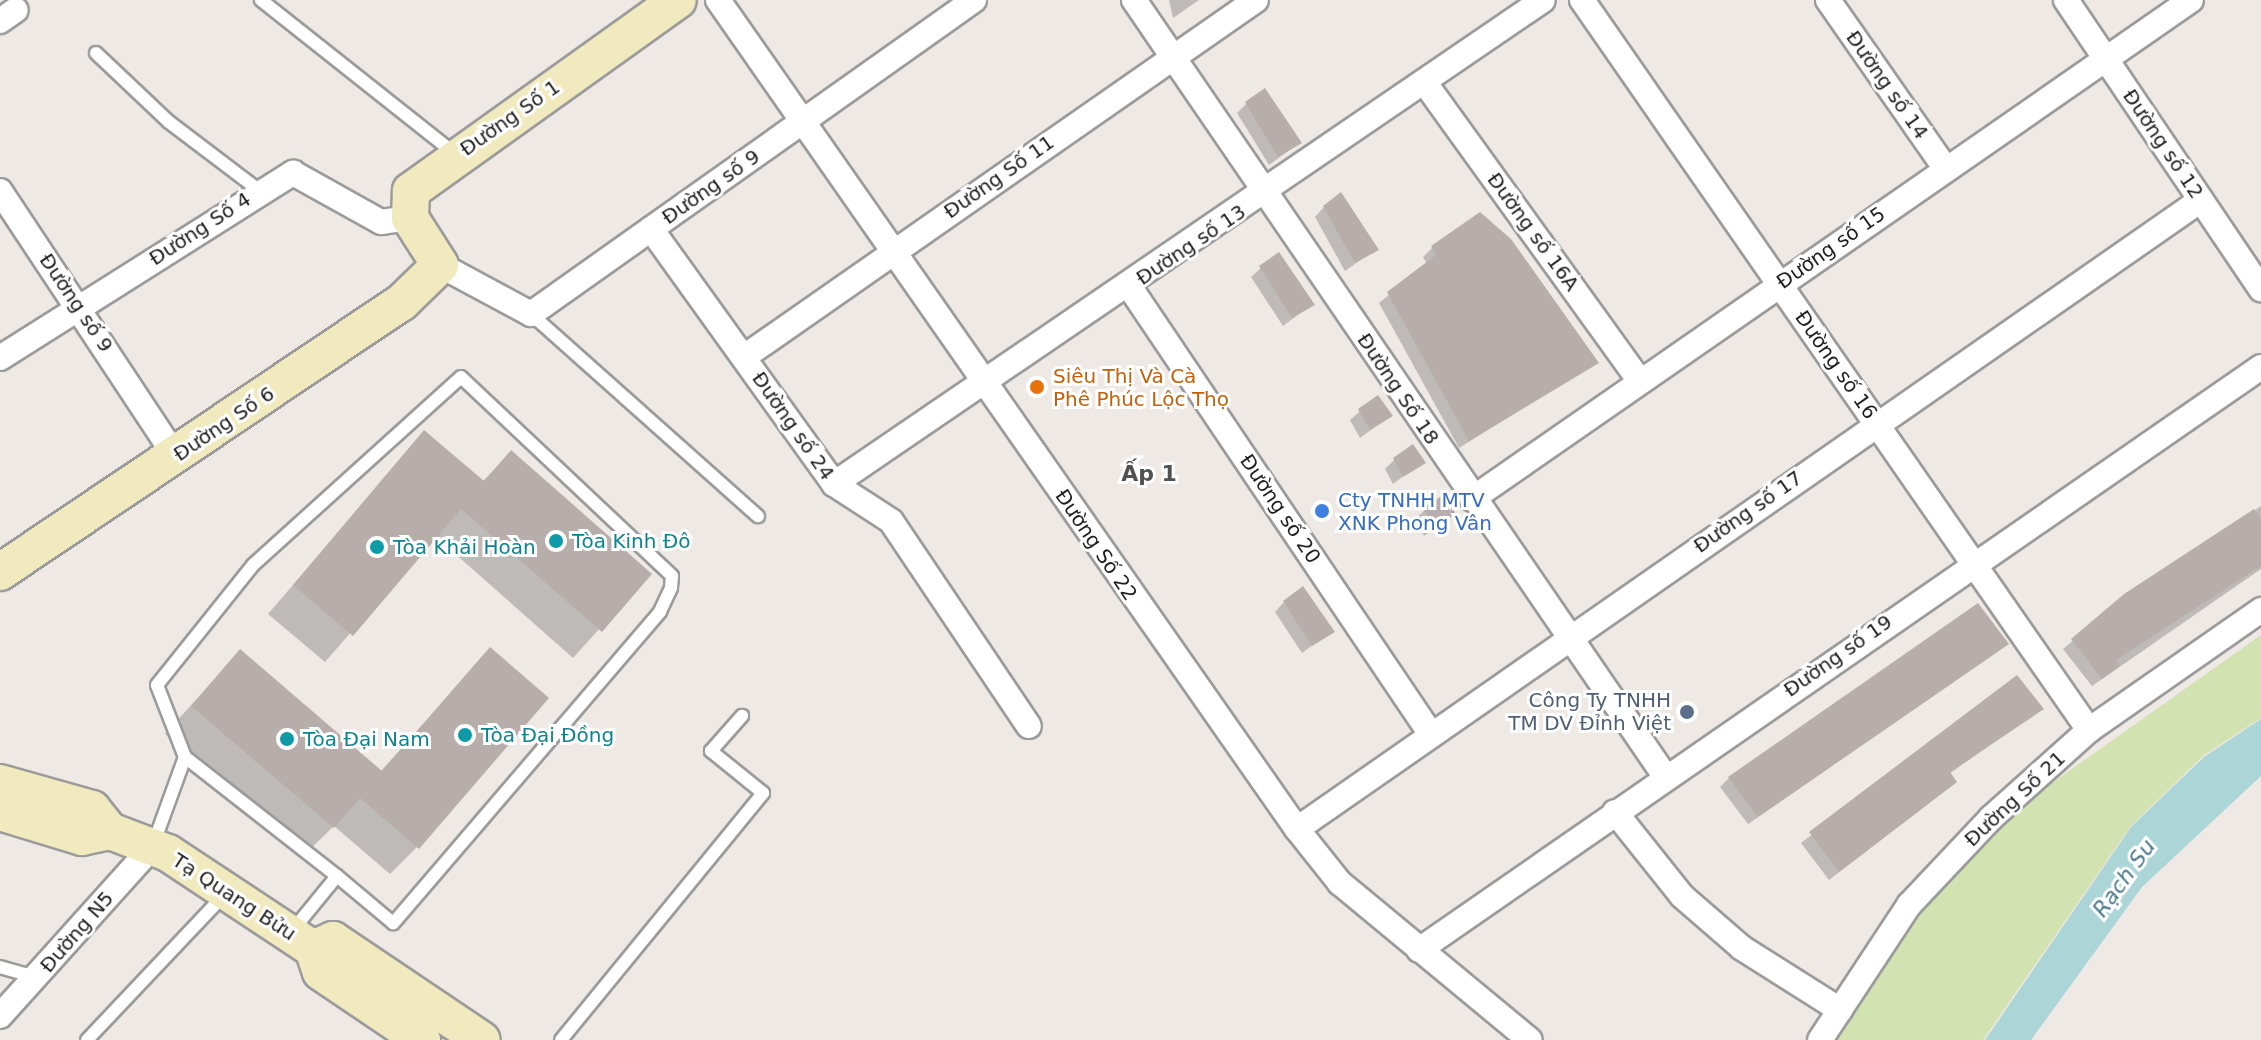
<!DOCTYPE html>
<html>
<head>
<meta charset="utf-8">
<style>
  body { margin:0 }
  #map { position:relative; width:2261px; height:1040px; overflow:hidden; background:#eee9e5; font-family:"DejaVu Sans",sans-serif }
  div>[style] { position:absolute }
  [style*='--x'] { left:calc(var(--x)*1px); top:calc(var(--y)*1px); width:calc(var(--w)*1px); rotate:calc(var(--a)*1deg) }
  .grass>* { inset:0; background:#d3e2b1 }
  .water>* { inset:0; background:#abd5d6 }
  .shadow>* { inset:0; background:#0003 }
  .building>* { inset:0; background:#b7aeab }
  .roads { filter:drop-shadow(2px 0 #9b9b9b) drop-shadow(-2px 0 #9b9b9b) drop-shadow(0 2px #9b9b9b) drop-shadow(0 -2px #9b9b9b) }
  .lane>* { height:12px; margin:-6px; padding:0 6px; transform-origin:6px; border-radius:6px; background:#fff }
  .street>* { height:24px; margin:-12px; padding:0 12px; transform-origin:12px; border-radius:12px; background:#fff }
  .secondary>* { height:36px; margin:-18px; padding:0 18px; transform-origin:18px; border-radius:18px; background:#f2eabf }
  .dots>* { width:22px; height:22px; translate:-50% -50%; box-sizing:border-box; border:4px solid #fff; border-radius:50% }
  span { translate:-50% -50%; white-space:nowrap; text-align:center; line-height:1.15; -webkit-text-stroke:6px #fff; paint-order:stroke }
  .street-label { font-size:20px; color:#1e1e1e }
  .food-label { font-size:20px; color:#c56008 }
  .left { translate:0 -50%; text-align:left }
  .shop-label { font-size:20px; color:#366cbe }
  .culture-label { font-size:20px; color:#0d838f }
  .service-label { font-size:20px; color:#4e5e75 }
  .right { translate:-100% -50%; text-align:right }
  .neighbourhood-label { font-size:22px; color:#515151; font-weight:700 }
  .water-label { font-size:22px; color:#4c7a8c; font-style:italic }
</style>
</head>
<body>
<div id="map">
  <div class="grass">
    <div style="clip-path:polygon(2261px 635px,2261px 718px,2203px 756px,2130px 827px,1983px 1040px,1836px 1040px,1918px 910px,2014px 810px)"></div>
  </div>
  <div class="water">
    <div style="clip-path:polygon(2261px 719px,2261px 776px,2142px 887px,2031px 1040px,1985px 1040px,2131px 827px,2204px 757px)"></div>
  </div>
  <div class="shadow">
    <div style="clip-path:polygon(1169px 0,1199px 0,1173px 18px)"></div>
    <div style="clip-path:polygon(1246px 104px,1299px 143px,1269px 165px,1237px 113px)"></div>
    <div style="clip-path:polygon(1324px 207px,1376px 249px,1345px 271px,1315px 217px)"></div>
    <div style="clip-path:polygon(1433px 247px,1596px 363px,1459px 448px,1379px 303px,1427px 264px,1423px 257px)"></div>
    <div style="clip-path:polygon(1261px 268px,1312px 304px,1283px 326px,1251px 277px)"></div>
    <div style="clip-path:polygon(1360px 411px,1390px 416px,1360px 438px,1350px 420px)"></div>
    <div style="clip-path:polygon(424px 433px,482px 482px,511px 453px,649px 574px,573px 658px,435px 536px,325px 662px,268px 614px)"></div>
    <div style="clip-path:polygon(1394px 460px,1423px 462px,1393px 484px,1385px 469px)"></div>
    <div style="clip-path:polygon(2261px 506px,2261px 569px,2092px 686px,2063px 649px,2126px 596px)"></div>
    <div style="clip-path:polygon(1425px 510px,1454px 514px,1424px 536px,1415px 519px)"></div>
    <div style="clip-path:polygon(1284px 602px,1332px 631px,1302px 653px,1275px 612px)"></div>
    <div style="clip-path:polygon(1977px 606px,2007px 643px,1997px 652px,1748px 824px,1720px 787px,1729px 778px)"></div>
    <div style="clip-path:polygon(490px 650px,417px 847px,390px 874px,334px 826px,305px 854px,165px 734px,240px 651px,380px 772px)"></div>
    <div style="clip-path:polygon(2017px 678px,2042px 709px,1949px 774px,1946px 790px,1829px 880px,1801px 843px)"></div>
  </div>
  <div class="building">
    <div style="clip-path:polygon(1265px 88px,1302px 143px,1278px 157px,1245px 102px)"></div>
    <div style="clip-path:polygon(1341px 192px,1379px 250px,1355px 263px,1323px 206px)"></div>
    <div style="clip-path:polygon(1480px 212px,1511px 239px,1599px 363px,1469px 441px,1387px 292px,1436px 255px,1431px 246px)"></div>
    <div style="clip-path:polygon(1279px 252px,1315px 305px,1292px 318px,1259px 266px)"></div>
    <div style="clip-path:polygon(1378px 395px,1393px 416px,1370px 430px,1358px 409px)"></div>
    <div style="clip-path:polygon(424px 430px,484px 481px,511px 450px,652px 574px,602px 632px,461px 509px,353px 636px,293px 585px)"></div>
    <div style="clip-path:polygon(1413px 444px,1426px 463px,1403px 477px,1393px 458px)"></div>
    <div style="clip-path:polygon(1443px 495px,1456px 514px,1434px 528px,1423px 508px)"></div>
    <div style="clip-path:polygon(2254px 509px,2261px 518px,2261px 566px,2116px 660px,2120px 666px,2102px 679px,2071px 639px,2124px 594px)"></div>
    <div style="clip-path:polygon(1303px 586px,1335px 632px,1312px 646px,1283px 601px)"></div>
    <div style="clip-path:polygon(1978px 603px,2009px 644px,1758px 817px,1728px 777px)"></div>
    <div style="clip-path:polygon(490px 647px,549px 698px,419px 849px,360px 798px,334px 828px,191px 706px,240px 649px,382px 771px)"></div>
    <div style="clip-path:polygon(2017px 675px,2044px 709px,1950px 772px,1957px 782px,1839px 872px,1809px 832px)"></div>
  </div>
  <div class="roads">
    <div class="lane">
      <div style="--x:261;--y:0;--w:248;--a:38.4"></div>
      <div style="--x:96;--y:53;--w:100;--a:43.4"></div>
      <div style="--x:169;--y:122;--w:114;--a:37.2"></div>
      <div style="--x:531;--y:314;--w:304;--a:41.7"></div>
      <div style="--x:185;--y:757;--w:193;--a:38.1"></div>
      <div style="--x:153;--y:845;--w:94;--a:-70"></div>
      <div style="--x:185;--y:757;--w:77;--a:-111.3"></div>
      <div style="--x:157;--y:685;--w:154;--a:-51.3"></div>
      <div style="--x:253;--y:565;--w:280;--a:-42.1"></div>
      <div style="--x:461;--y:377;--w:290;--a:43.3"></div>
      <div style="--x:672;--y:576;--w:12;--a:95"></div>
      <div style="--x:671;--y:588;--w:26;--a:115"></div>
      <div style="--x:660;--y:612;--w:410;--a:130.6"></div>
      <div style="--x:393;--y:923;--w:73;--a:-140"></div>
      <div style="--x:337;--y:876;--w:71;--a:129.3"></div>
      <div style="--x:0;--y:967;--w:37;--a:16"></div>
      <div style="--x:87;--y:1040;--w:199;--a:-46.6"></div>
      <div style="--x:561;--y:1040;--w:319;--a:-50.7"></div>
      <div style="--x:763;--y:793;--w:67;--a:-141.1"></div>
      <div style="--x:711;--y:751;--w:47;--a:-48.5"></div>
    </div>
    <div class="street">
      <div style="--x:718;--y:0;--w:1011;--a:55.07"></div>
      <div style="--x:1297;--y:829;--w:69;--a:51.5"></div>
      <div style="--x:1340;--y:883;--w:246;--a:39.6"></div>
      <div style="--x:1134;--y:0;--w:940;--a:55.62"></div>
      <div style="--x:1582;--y:0;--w:889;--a:55.22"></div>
      <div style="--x:1828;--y:0;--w:206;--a:55.1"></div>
      <div style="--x:2066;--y:0;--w:349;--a:56"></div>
      <div style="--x:0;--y:21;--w:19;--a:-35"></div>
      <div style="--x:1425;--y:83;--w:367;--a:54.2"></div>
      <div style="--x:0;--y:191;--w:319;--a:56.5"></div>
      <div style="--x:651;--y:229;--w:314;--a:54.3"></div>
      <div style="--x:834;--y:484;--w:68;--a:33"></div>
      <div style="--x:891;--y:521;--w:247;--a:56.1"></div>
      <div style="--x:440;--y:265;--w:103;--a:28.3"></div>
      <div style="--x:531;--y:314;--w:543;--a:-35.33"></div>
      <div style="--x:1129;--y:286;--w:539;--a:56.04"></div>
      <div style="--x:744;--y:357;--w:624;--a:-34.89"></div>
      <div style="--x:0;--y:358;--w:347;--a:-32.3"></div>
      <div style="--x:293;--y:173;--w:101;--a:29.1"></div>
      <div style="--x:381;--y:222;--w:29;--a:-8"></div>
      <div style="--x:834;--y:484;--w:858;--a:-34.32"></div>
      <div style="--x:1472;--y:499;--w:875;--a:-34.76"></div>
      <div style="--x:1615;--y:812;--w:107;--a:51.4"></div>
      <div style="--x:1682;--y:896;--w:79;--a:40.9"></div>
      <div style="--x:1742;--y:948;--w:116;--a:32.3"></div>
      <div style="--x:1297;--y:829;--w:1101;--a:-34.83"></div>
      <div style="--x:1419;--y:950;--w:1024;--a:-34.7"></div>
      <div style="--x:0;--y:1016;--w:229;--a:-48"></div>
      <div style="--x:1820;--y:1040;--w:162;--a:-56.6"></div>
      <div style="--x:1909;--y:905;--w:120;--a:-46.7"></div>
      <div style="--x:1991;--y:818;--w:132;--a:-41.9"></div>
      <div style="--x:2089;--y:730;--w:210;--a:-34.9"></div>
    </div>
    <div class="secondary">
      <div style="--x:0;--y:572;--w:483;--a:-33.9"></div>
      <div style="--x:401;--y:303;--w:54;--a:-44.3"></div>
      <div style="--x:440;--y:265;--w:56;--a:-122.6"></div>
      <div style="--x:410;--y:218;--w:27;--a:-88"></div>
      <div style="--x:411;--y:191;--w:328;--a:-35.6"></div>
      <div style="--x:0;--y:783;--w:96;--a:15.8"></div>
      <div style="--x:92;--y:809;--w:28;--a:51"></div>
      <div style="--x:0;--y:812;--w:86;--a:17"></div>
      <div style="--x:82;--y:837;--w:29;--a:-12"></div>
      <div style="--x:110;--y:831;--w:62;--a:20.8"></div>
      <div style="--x:168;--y:853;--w:174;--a:33.5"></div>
      <div style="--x:313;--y:949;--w:24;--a:71"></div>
      <div style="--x:321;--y:972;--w:122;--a:34"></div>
      <div style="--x:313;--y:949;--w:22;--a:-24"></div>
      <div style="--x:333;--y:940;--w:179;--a:33.9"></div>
    </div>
  </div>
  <div class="dots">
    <div style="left:1037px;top:387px;background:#e8710a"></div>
    <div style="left:1322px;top:511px;background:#3f7fe0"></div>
    <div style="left:556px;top:541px;background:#0f9aa8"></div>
    <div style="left:377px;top:547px;background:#0f9aa8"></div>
    <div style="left:1687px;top:712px;background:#5c6f8a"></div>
    <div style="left:465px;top:735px;background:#0f9aa8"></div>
    <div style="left:287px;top:739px;background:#0f9aa8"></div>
  </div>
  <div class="street-label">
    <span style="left:1887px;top:85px;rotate:55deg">Đường số 14</span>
    <span style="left:510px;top:118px;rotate:-35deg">Đường Số 1</span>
    <span style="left:2163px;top:144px;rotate:56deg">Đường số 12</span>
    <span style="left:999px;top:177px;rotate:-35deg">Đường Số 11</span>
    <span style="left:711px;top:187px;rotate:-35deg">Đường số 9</span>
    <span style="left:200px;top:229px;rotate:-33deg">Đường Số 4</span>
    <span style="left:1533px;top:232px;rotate:54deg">Đường số 16A</span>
    <span style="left:1191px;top:245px;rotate:-34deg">Đường số 13</span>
    <span style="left:1831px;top:248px;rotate:-35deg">Đường số 15</span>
    <span style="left:76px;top:303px;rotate:56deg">Đường số 9</span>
    <span style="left:1836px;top:365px;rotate:55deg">Đường số 16</span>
    <span style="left:1398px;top:389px;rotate:56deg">Đường Số 18</span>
    <span style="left:224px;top:424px;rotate:-34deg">Đường Số 6</span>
    <span style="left:793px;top:426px;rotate:55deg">Đường số 24</span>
    <span style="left:1280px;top:509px;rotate:56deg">Đường số 20</span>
    <span style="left:1748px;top:512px;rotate:-35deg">Đường số 17</span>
    <span style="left:1096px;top:545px;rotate:56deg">Đường Số 22</span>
    <span style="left:1838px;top:656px;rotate:-35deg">Đường số 19</span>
    <span style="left:2015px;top:799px;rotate:-43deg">Đường Số 21</span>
    <span style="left:234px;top:897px;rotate:33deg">Tạ Quang Bửu</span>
    <span style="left:77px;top:932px;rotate:-49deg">Đường N5</span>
  </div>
  <div class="food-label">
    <span class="left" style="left:1053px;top:388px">Siêu Thị Và Cà<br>Phê Phúc Lộc Thọ</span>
  </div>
  <div class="shop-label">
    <span class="left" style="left:1338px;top:512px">Cty TNHH MTV<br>XNK Phong Vân</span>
  </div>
  <div class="culture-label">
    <span class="left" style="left:572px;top:541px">Tòa Kinh Đô</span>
    <span class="left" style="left:393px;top:547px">Tòa Khải Hoàn</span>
    <span class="left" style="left:481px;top:735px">Tòa Đại Đồng</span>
    <span class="left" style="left:303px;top:739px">Tòa Đại Nam</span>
  </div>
  <div class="service-label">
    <span class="right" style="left:1671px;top:712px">Công Ty TNHH<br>TM DV Đỉnh Việt</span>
  </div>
  <div class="neighbourhood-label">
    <span style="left:1149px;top:474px">Ấp 1</span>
  </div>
  <div class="water-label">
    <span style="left:2124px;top:878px;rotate:-54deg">Rạch Su</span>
  </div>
</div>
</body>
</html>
